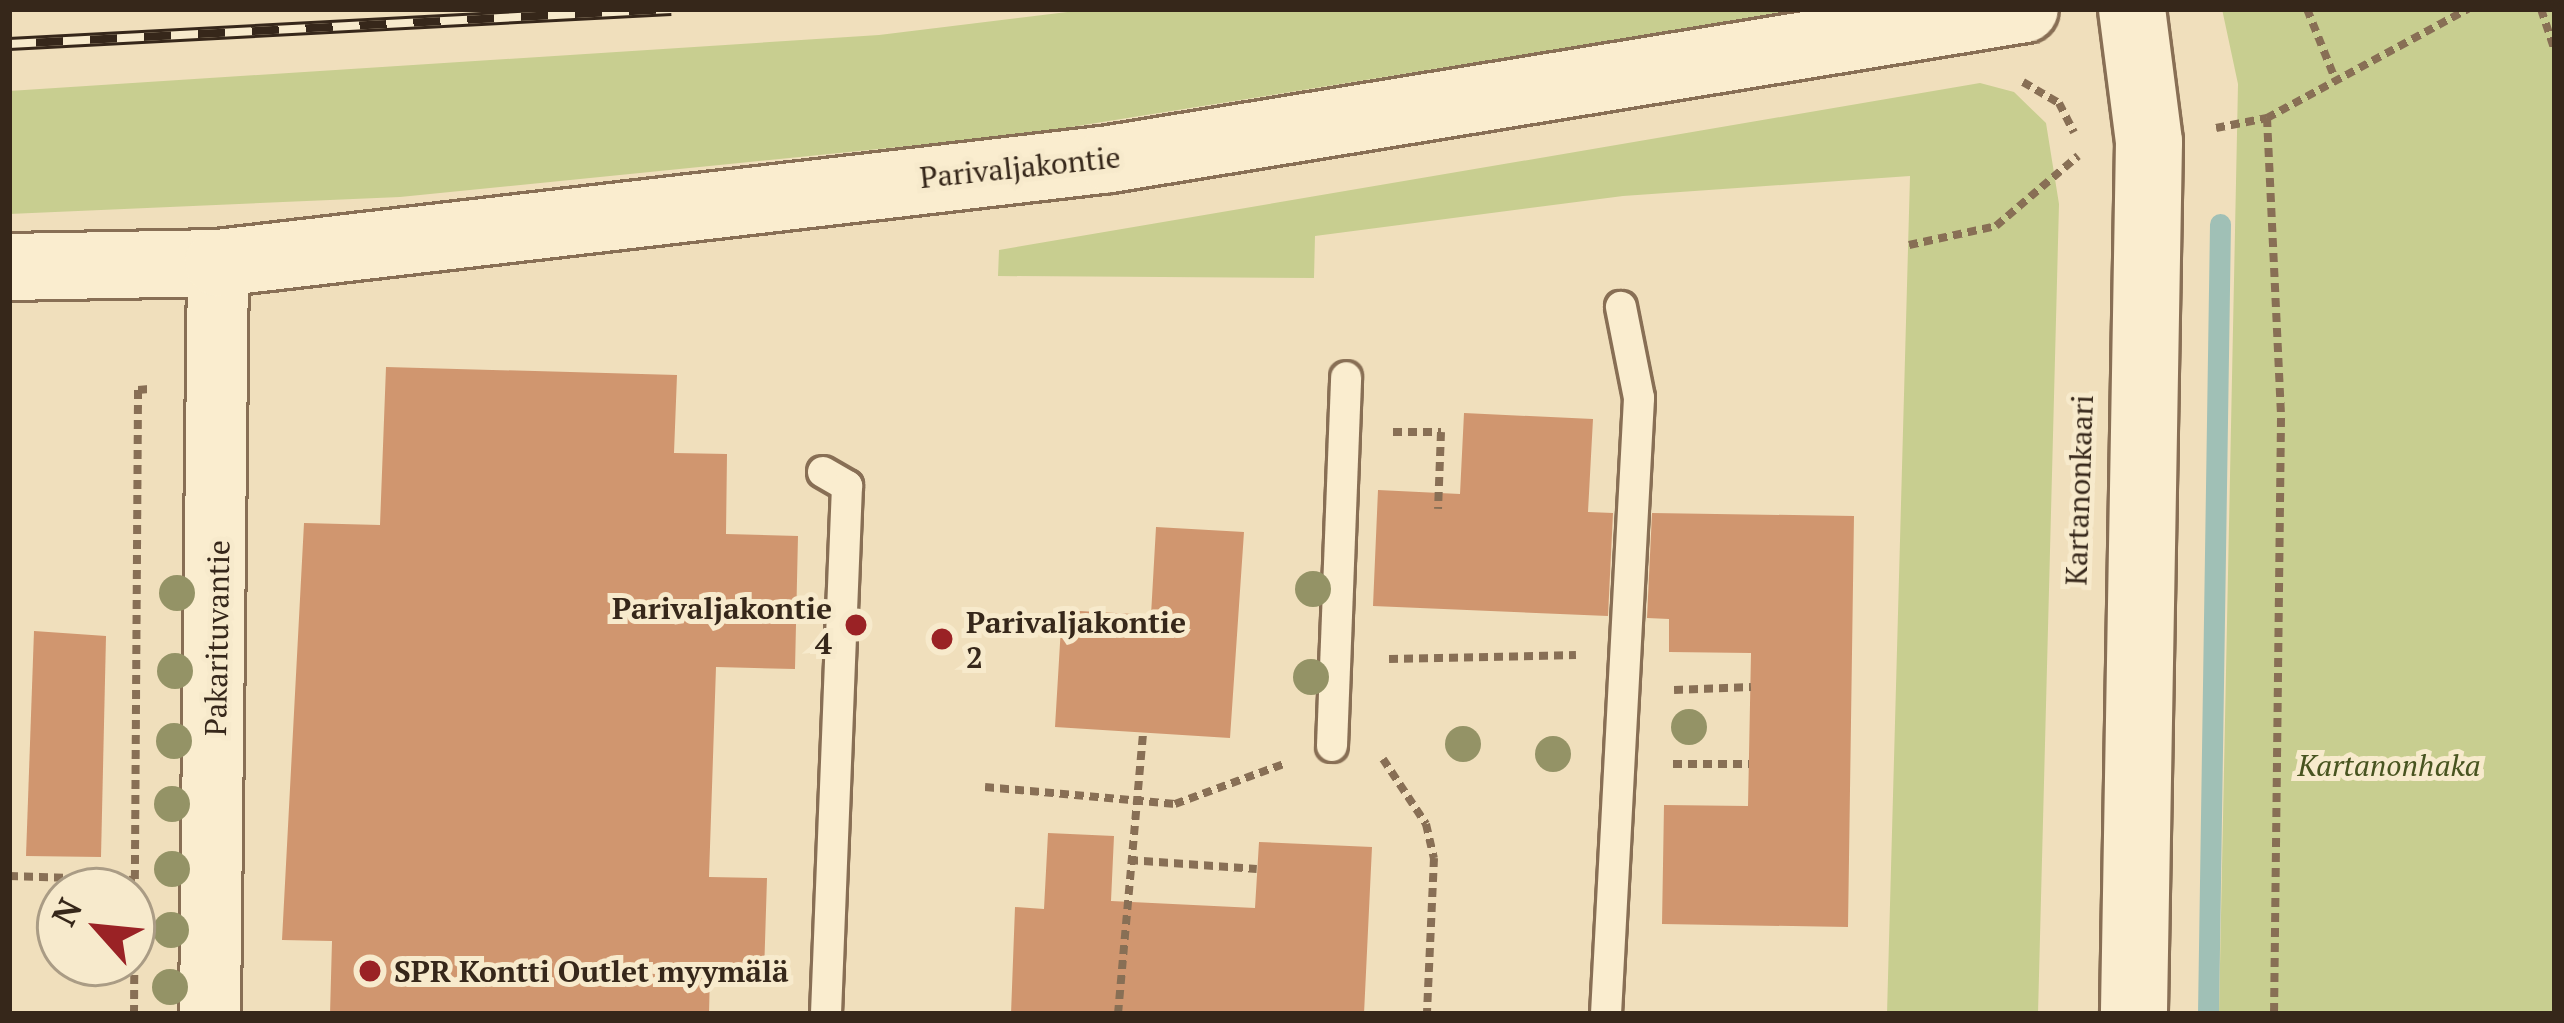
<!DOCTYPE html>
<html>
<head>
<meta charset="utf-8">
<style>
  body { margin:0 }
  #map { position:relative; width:2564px; height:1023px; overflow:hidden; background:#f0dfbc; font-family:"PT Serif",serif }
  div>[style] { position:absolute }
  [style*='--x'] { left:calc(var(--x)*1px); top:calc(var(--y)*1px); width:calc(var(--w)*1px); rotate:calc(var(--a)*1deg) }
  .green>* { inset:0; background:#c8ce90 }
  .stream>* { height:21px; margin:-10.5px; padding:0 10.5px; transform-origin:10.5px; border-radius:10.5px; background:#a0c0b6 }
  .building>* { inset:0; background:#d0966f }
  .path>* { height:8px; margin-top:-4px; transform-origin:0; background:repeating-linear-gradient(90deg,#886f55 0 9px,transparent 0 15px) }
  .roads { filter:drop-shadow(3px 0 #886f55) drop-shadow(-3px 0 #886f55) drop-shadow(0 3px #886f55) drop-shadow(0 -3px #886f55) }
  .service>* { height:30px; margin:-15px; padding:0 15px; transform-origin:15px; border-radius:15px; background:#faedcf }
  .minor>* { height:60px; margin:-30px; padding:0 30px; transform-origin:30px; border-radius:30px; background:#faedcf }
  .tertiary>* { height:66px; margin:-33px; padding:0 33px; transform-origin:33px; border-radius:33px; background:#faedcf }
  .rail>* { height:14px; margin-top:-7px; transform-origin:0; background:repeating-linear-gradient(90deg,#f7eacc 0 27px,#36271a 0 54px); box-sizing:border-box; border-block:3px solid #36271a }
  .trees>* { width:36px; height:36px; margin:-18px; border-radius:50%; background:#949366 }
  .dots>* { width:33px; height:33px; translate:-50% -50%; box-sizing:border-box; border:6px solid #f7eacc; border-radius:50% }
  span { translate:-50% -50%; white-space:nowrap; text-align:center; line-height:1.15; -webkit-text-stroke:10px #f7eacc; paint-order:stroke }
  .street-label { font-size:30px; color:#36271a }
  .poi-label { font-size:30px; color:#36271a; font-weight:700 }
  .right { translate:-100% -50%; text-align:right }
  .left { translate:0 -50%; text-align:left }
  .park-label { font-size:30px; color:#485420; font-style:italic }
  .frame { position:absolute; inset:0; border:12px solid #36271a; pointer-events:none }
  .north { position:absolute; left:36px; top:867px; width:120px; height:120px; box-sizing:border-box; background:#f7eacc; border:3px solid #aa9c85; border-radius:50%; rotate:297deg; font-size:33px; font-weight:700; line-height:48px; text-align:center; color:#36271a }
  .north::after { content:''; display:block; margin:auto; width:42px; height:54px; background:#9a2225; clip-path:polygon(50% 0,100% 100%,50% 72%,0 100%) }
</style>
</head>
<body>
<div id="map">
  <div class="green">
    <div style="clip-path:polygon(1092px 9px,1810px 9px,1027px 134px,400px 197px,9px 214px,9px 91px,879px 35px)"></div>
    <div style="clip-path:polygon(2222px 9px,2555px 9px,2555px 1014px,2219px 1014px,2238px 84px)"></div>
    <div style="clip-path:polygon(1980px 83px,2014px 92px,2046px 123px,2059px 204px,2038px 1014px,1887px 1014px,1910px 176px,1623px 196px,1315px 236px,1314px 278px,998px 276px,999px 250px)"></div>
  </div>
  <div class="stream">
    <div style="--x:2208;--y:1014;--w:790;--a:-89.13"></div>
  </div>
  <div class="building">
    <div style="clip-path:polygon(386px 367px,677px 375px,674px 453px,727px 454px,726px 534px,798px 536px,795px 669px,716px 667px,709px 877px,767px 878px,764px 974px,710px 972px,709px 1014px,330px 1014px,332px 941px,282px 940px,304px 523px,380px 525px)"></div>
    <div style="clip-path:polygon(1464px 413px,1593px 419px,1588px 512px,1613px 513px,1608px 616px,1373px 606px,1378px 490px,1460px 494px)"></div>
    <div style="clip-path:polygon(1652px 513px,1854px 516px,1848px 927px,1662px 924px,1664px 805px,1748px 806px,1751px 653px,1669px 652px,1669px 619px,1647px 618px)"></div>
    <div style="clip-path:polygon(1156px 527px,1244px 532px,1230px 738px,1055px 727px,1062px 610px,1151px 615px)"></div>
    <div style="clip-path:polygon(34px 631px,106px 636px,101px 857px,26px 856px)"></div>
    <div style="clip-path:polygon(1048px 833px,1114px 836px,1111px 901px,1255px 908px,1259px 842px,1372px 847px,1364px 1014px,1011px 1014px,1015px 907px,1044px 909px)"></div>
  </div>
  <div class="path">
    <div style="--x:2307;--y:9;--w:78;--a:68.1"></div>
    <div style="--x:2541;--y:9;--w:44;--a:71.6"></div>
    <div style="--x:2023;--y:82;--w:42;--a:30.3"></div>
    <div style="--x:2059;--y:103;--w:33;--a:63"></div>
    <div style="--x:2267;--y:118;--w:300;--a:87.3"></div>
    <div style="--x:2281;--y:418;--w:596;--a:90.67"></div>
    <div style="--x:2216;--y:128;--w:52;--a:-11.1"></div>
    <div style="--x:2267;--y:118;--w:229;--a:-28.5"></div>
    <div style="--x:1909;--y:245;--w:89;--a:-12.3"></div>
    <div style="--x:1996;--y:226;--w:108;--a:-40.5"></div>
    <div style="--x:1393;--y:432;--w:48;--a:0"></div>
    <div style="--x:1441;--y:432;--w:77;--a:92.2"></div>
    <div style="--x:1389;--y:659;--w:187;--a:-1.2"></div>
    <div style="--x:1674;--y:690;--w:77;--a:-2.2"></div>
    <div style="--x:1383;--y:759;--w:78;--a:56.5"></div>
    <div style="--x:1426;--y:824;--w:35;--a:77"></div>
    <div style="--x:1434;--y:858;--w:156;--a:92.6"></div>
    <div style="--x:1673;--y:764;--w:76;--a:0"></div>
    <div style="--x:985;--y:787;--w:191;--a:5.1"></div>
    <div style="--x:1175;--y:804;--w:116;--a:-20.2"></div>
    <div style="--x:1129;--y:860;--w:128;--a:4"></div>
    <div style="--x:9;--y:876;--w:126;--a:1.8"></div>
    <div style="--x:134;--y:1014;--w:624;--a:-89.63"></div>
    <div style="--x:138;--y:390;--w:11;--a:-5"></div>
    <div style="--x:1118;--y:1014;--w:282;--a:-84.9"></div>
  </div>
  <div class="roads">
    <div class="service">
      <div style="--x:823;--y:472;--w:28;--a:30"></div>
      <div style="--x:847;--y:486;--w:528;--a:92.28"></div>
      <div style="--x:1332;--y:746;--w:369;--a:-87.8"></div>
      <div style="--x:1606;--y:1014;--w:617;--a:-86.93"></div>
      <div style="--x:1639;--y:398;--w:93;--a:-101.2"></div>
    </div>
    <div class="minor">
      <div style="--x:210;--y:1014;--w:751;--a:-89.39"></div>
    </div>
    <div class="tertiary">
      <div style="--x:2132;--y:9;--w:134;--a:82.7"></div>
      <div style="--x:2149;--y:142;--w:872;--a:90.99"></div>
      <div style="--x:9;--y:267;--w:209;--a:-1.1"></div>
      <div style="--x:218;--y:263;--w:898;--a:-6.65"></div>
      <div style="--x:1110;--y:159;--w:927;--a:-9.31"></div>
    </div>
  </div>
  <div class="rail">
    <div style="--x:9;--y:44;--w:663;--a:-3.03"></div>
  </div>
  <div class="trees">
    <div style="left:1313px;top:589px"></div>
    <div style="left:177px;top:593px"></div>
    <div style="left:175px;top:671px"></div>
    <div style="left:1311px;top:677px"></div>
    <div style="left:1689px;top:727px"></div>
    <div style="left:174px;top:741px"></div>
    <div style="left:1463px;top:744px"></div>
    <div style="left:1553px;top:754px"></div>
    <div style="left:172px;top:804px"></div>
    <div style="left:172px;top:869px"></div>
    <div style="left:171px;top:930px"></div>
    <div style="left:170px;top:987px"></div>
  </div>
  <div class="dots">
    <div style="left:856px;top:625px;background:#9a2225"></div>
    <div style="left:942px;top:639px;background:#9a2225"></div>
    <div style="left:370px;top:971px;background:#9a2225"></div>
  </div>
  <div class="street-label">
    <span style="left:1020px;top:167px;rotate:-6deg">Parivaljakontie</span>
    <span style="left:2079px;top:490px;rotate:-88deg">Kartanonkaari</span>
    <span style="left:217px;top:638px;rotate:-89deg">Pakarituvantie</span>
  </div>
  <div class="poi-label">
    <span class="right" style="left:832px;top:625px">Parivaljakontie<br>4</span>
    <span class="left" style="left:966px;top:639px">Parivaljakontie<br>2</span>
    <span class="left" style="left:394px;top:971px">SPR Kontti Outlet myymälä</span>
  </div>
  <div class="park-label">
    <span style="left:2389px;top:765px">Kartanonhaka</span>
  </div>
  <div class="frame"></div>
  <div class="north">N</div>
</div>
</body>
</html>
